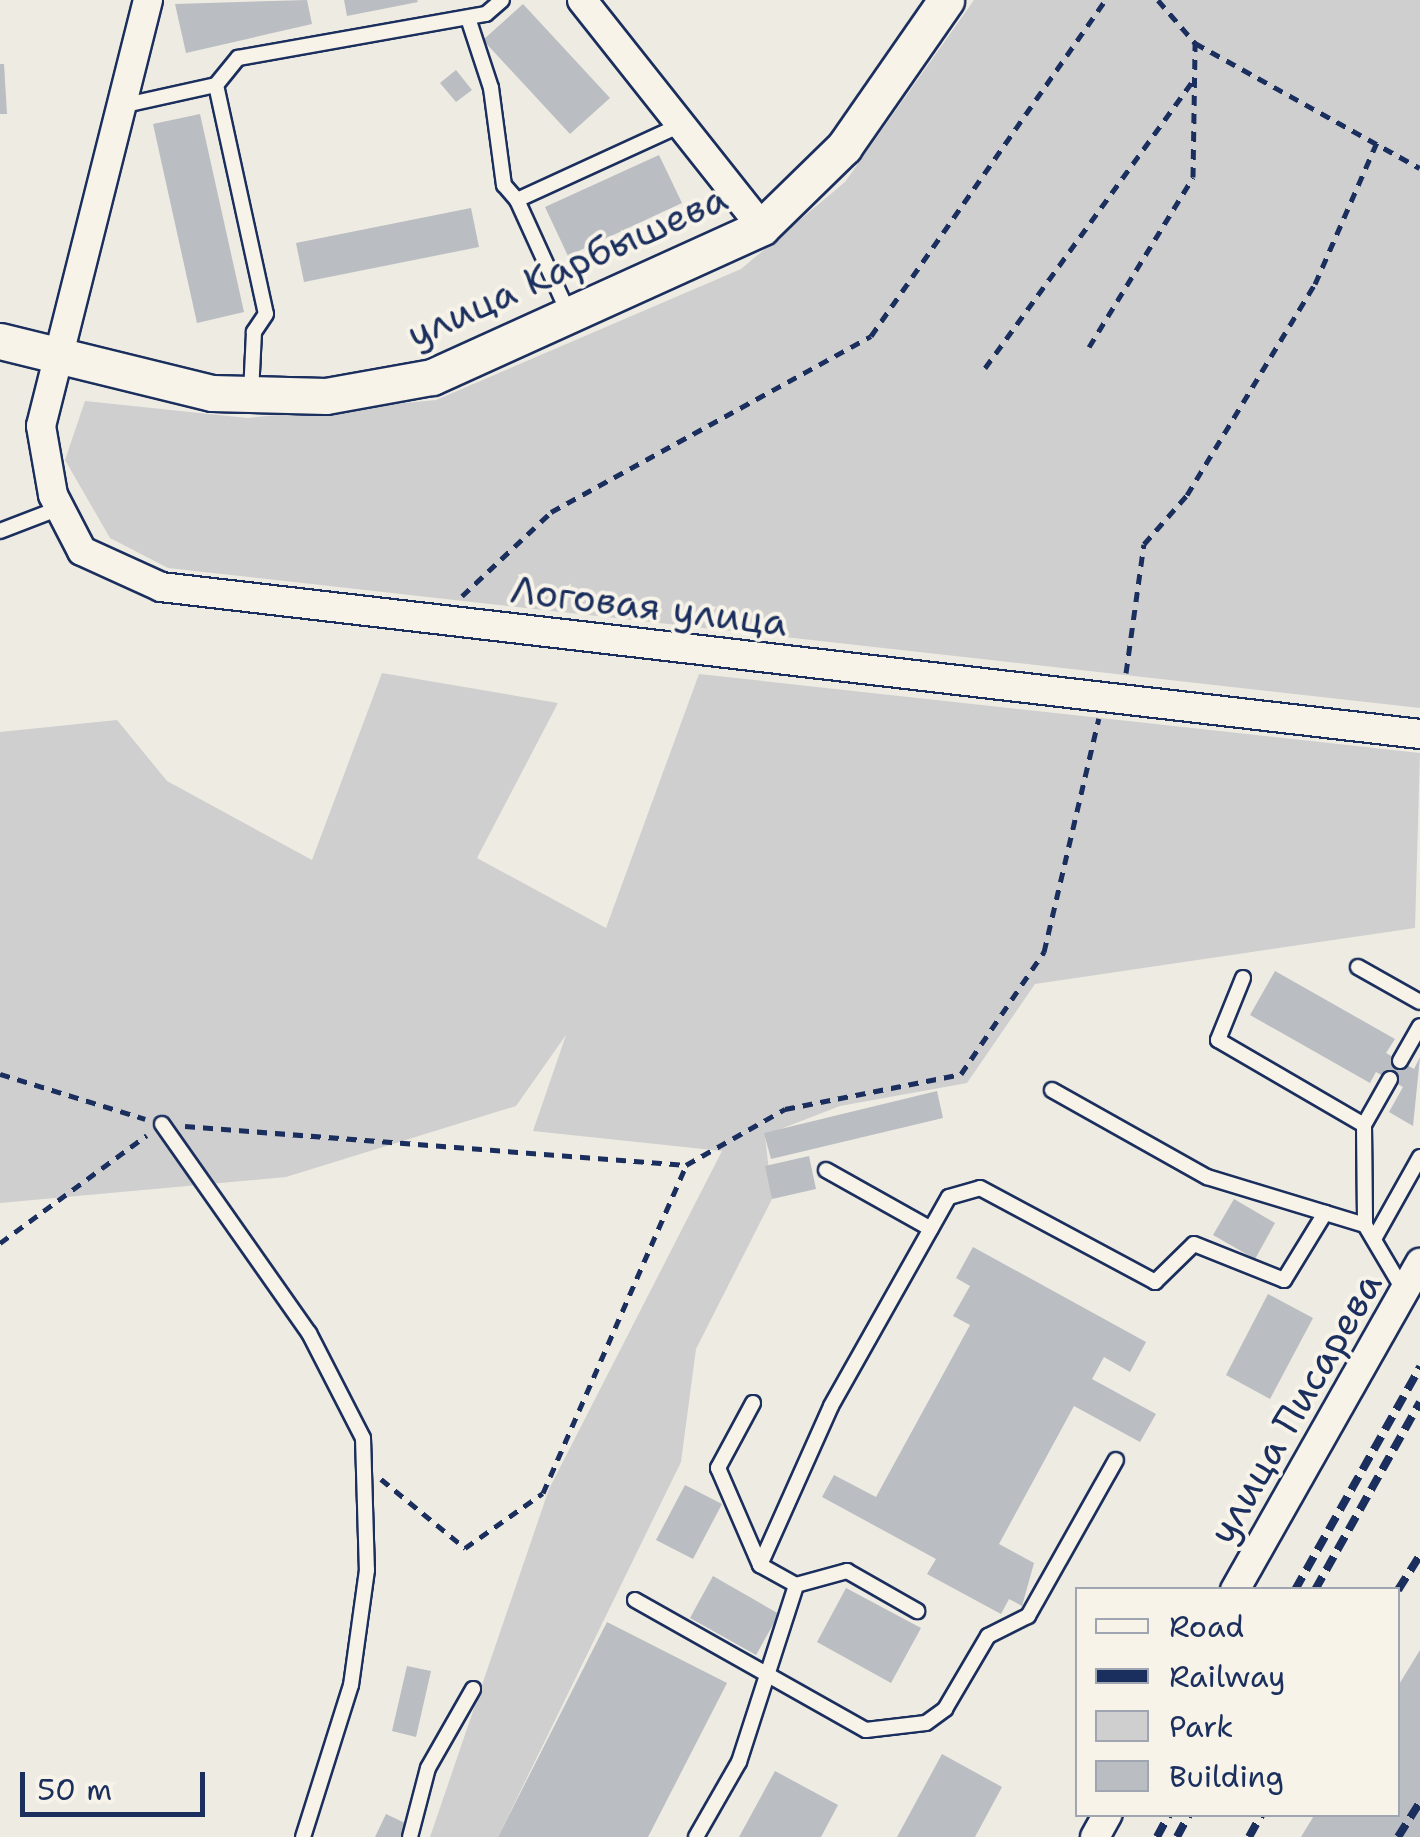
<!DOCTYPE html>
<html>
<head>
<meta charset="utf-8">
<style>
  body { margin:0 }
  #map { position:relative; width:1420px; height:1837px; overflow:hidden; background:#eeebe2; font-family:"Shantell Sans",sans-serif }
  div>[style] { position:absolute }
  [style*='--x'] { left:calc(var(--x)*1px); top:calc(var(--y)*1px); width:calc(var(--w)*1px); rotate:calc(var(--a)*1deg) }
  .green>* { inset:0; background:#cfcfcf }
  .building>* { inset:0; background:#babdc2 }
  .path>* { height:5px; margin-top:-2.5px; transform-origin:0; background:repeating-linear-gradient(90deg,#1b2f5e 0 10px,transparent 0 18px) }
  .roads { filter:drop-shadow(2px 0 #1b2f5e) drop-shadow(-2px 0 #1b2f5e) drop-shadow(0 2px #1b2f5e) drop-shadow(0 -2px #1b2f5e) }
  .service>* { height:14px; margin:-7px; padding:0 7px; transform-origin:7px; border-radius:7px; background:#f7f3e8 }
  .minor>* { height:28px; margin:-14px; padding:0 14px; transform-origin:14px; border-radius:14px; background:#f7f3e8 }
  .tertiary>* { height:35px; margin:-17.5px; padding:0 17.5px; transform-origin:17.5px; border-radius:17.5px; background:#f7f3e8 }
  .rail>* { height:8px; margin-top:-4px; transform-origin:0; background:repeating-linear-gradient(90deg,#1b2f5e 0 15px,transparent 0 23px) }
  span { translate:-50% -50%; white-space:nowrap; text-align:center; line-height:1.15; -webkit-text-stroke:8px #f7f3e8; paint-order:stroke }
  .street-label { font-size:38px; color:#1b2f5e }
  .legend { position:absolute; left:1075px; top:1587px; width:325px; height:230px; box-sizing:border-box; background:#f7f3e8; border:2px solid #9fa5b1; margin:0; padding:12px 18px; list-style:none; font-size:30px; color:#1b2f5e }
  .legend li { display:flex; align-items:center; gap:20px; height:50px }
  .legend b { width:50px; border:2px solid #9fa5b1 }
  .scale { position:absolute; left:20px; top:1772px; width:185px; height:45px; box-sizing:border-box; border:5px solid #1b2f5e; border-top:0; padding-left:12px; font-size:30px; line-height:35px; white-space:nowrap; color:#1b2f5e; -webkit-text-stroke:8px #f7f3e8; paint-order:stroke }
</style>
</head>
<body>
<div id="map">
  <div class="green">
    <div style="clip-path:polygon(974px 0,1420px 0,1420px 708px,168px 568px,110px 538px,65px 460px,85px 401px,247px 418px,436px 400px,741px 269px,845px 182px)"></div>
    <div style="clip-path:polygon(382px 673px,558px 703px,477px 858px,606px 928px,699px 674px,1420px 753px,1415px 928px,1035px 984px,967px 1083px,840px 1106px,765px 1135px,772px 1199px,696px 1349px,681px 1462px,498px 1837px,430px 1837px,549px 1489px,722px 1151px,533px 1131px,566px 1035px,516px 1106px,286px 1177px,0 1203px,0 732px,117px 720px,167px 781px,312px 860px)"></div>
  </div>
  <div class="building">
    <div style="clip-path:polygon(307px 0,312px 24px,186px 53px,175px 4px)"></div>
    <div style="clip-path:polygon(344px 0,417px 0,418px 2px,347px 16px)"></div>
    <div style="clip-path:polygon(523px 4px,610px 98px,570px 134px,483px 40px)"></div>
    <div style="clip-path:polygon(0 64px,4px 64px,7px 114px,0 114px)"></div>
    <div style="clip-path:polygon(456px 70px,472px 90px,456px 102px,440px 83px)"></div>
    <div style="clip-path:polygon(200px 114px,244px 312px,197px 323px,153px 124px)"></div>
    <div style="clip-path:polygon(659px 155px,682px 203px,568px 256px,545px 207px)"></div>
    <div style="clip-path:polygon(471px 208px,479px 247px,304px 282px,296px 243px)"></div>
    <div style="clip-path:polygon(1275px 971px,1395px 1039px,1386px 1053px,1414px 1069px,1420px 1057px,1413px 1126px,1389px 1112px,1403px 1087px,1376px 1072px,1370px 1083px,1250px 1015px)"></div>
    <div style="clip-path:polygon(937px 1091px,943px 1118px,771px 1159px,764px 1133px)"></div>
    <div style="clip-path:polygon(809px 1156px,816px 1189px,772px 1199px,765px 1166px)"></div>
    <div style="clip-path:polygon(1234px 1199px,1275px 1223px,1255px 1259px,1213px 1235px)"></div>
    <div style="clip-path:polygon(973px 1247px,1146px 1342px,1130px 1372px,1104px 1357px,1092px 1379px,1156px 1414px,1140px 1442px,1074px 1406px,999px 1544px,1034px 1563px,1022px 1606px,1009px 1599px,1001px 1614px,927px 1574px,936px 1559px,822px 1497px,834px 1475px,876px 1497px,970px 1325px,953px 1316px,970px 1286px,956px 1278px)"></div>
    <div style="clip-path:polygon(1268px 1294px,1313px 1318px,1270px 1399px,1226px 1375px)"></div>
    <div style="clip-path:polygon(685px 1485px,722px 1504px,693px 1559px,656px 1540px)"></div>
    <div style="clip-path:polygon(713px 1576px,779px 1614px,756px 1655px,690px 1618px)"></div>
    <div style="clip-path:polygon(846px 1588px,921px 1628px,891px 1683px,817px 1642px)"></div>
    <div style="clip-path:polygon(607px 1622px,727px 1683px,648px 1837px,498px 1837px)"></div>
    <div style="clip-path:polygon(1420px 1650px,1420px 1837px,1301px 1837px,1315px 1814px,1398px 1814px,1398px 1686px)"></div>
    <div style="clip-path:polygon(407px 1666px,431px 1671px,416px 1737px,392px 1731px)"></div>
    <div style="clip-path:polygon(942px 1754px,1002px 1787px,975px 1837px,897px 1837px)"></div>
    <div style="clip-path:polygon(775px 1771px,838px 1805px,821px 1837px,739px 1837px)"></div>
    <div style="clip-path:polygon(386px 1814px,407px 1824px,401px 1837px,375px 1837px)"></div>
  </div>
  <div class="path">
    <div style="--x:1158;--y:0;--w:57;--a:49.3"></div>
    <div style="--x:1195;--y:43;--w:257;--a:29.1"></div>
    <div style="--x:1089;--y:347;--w:199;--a:-58.5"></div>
    <div style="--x:1193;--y:177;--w:134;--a:-89.1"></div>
    <div style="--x:985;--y:368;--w:357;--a:-54.1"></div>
    <div style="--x:462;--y:596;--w:122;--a:-43.3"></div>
    <div style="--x:551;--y:512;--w:365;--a:-28.8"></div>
    <div style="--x:871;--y:336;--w:409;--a:-55.1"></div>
    <div style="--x:1126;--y:673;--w:130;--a:-82.1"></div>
    <div style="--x:1144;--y:544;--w:65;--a:-48.7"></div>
    <div style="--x:1187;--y:495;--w:247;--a:-58.8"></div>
    <div style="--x:1315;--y:284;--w:155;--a:-66.4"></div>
    <div style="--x:0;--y:1074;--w:152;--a:17.2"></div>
    <div style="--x:185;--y:1126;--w:503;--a:4.45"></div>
    <div style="--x:686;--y:1165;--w:114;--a:-29.5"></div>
    <div style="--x:785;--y:1109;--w:179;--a:-11.2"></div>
    <div style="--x:961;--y:1074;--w:148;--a:-55.8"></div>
    <div style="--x:1044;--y:952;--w:240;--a:-76.8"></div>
    <div style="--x:0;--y:1243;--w:182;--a:-36.3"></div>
    <div style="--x:381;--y:1479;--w:109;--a:39.4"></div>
    <div style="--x:465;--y:1548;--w:95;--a:-35.2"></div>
    <div style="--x:543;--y:1493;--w:358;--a:-66.4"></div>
  </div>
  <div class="roads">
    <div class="service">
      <div style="--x:468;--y:18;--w:74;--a:71.8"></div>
      <div style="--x:491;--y:88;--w:98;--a:82.4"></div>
      <div style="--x:504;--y:185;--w:20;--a:49"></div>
      <div style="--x:216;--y:85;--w:35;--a:-51"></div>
      <div style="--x:238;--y:58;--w:252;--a:-10.1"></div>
      <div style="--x:486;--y:14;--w:21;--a:-41"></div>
      <div style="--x:121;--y:106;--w:97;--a:-12.5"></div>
      <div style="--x:216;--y:85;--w:234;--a:77.7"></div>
      <div style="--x:266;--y:314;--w:22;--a:124"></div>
      <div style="--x:254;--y:332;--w:61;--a:92.8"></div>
      <div style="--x:568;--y:312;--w:123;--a:-114.5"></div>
      <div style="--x:517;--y:200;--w:185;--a:-24.6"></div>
      <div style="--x:0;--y:531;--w:64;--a:-21"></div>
      <div style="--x:1358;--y:967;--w:71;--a:29.4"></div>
      <div style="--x:1243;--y:978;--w:67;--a:112"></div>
      <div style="--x:1218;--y:1040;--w:169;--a:30.2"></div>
      <div style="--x:1400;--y:1061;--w:40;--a:-60.3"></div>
      <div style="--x:1390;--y:1079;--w:53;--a:119.5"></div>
      <div style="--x:1364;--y:1125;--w:100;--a:89.4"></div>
      <div style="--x:1365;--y:1225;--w:77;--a:59.4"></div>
      <div style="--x:1052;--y:1090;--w:178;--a:29.3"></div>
      <div style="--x:1207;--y:1177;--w:165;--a:16.9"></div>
      <div style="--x:162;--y:1124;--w:256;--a:54.9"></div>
      <div style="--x:309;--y:1333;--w:118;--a:62.8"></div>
      <div style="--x:363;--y:1438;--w:132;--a:88.3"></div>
      <div style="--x:367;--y:1570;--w:116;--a:97.9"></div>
      <div style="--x:351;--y:1685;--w:159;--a:107.5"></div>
      <div style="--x:826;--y:1170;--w:120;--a:29.3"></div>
      <div style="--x:1374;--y:1239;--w:94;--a:-60.7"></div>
      <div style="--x:753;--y:1403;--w:74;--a:118.3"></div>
      <div style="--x:718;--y:1468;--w:106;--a:66.6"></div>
      <div style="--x:796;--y:1585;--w:53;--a:-15.4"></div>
      <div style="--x:847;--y:1571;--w:81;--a:29.7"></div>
      <div style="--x:635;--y:1600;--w:265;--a:29.4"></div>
      <div style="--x:866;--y:1730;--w:60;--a:-6.7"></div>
      <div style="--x:926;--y:1723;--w:24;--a:-36"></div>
      <div style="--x:945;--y:1709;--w:85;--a:-59.5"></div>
      <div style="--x:988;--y:1636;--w:45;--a:-26.6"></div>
      <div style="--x:1028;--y:1616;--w:179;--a:-60.6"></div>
      <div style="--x:410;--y:1837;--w:71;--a:-75.4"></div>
      <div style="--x:428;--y:1768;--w:91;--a:-60.3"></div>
      <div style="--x:696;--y:1837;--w:86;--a:-60.2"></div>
      <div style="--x:739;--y:1762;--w:186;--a:-72.1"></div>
      <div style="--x:796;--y:1585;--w:41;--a:-150.9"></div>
      <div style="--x:760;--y:1565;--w:174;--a:-65.9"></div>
      <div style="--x:831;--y:1406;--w:240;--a:-60.6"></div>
      <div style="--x:949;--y:1197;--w:32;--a:-16"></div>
      <div style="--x:980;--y:1188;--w:199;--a:28.2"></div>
      <div style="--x:1155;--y:1282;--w:54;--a:-44.3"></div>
      <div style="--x:1194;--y:1244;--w:97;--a:21.8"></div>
      <div style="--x:1284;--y:1280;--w:79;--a:-58.5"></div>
    </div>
    <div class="minor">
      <div style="--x:148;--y:0;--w:439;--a:104.1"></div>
      <div style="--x:41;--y:426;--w:70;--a:80.1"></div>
      <div style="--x:53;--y:495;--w:63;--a:62.6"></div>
      <div style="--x:82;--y:551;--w:87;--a:24.5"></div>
      <div style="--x:161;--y:587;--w:1268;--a:6.66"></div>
      <div style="--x:582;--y:0;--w:290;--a:51.6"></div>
      <div style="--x:1235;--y:1590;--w:376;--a:-60.5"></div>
      <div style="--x:1095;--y:1837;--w:26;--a:-61"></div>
    </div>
    <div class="tertiary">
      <div style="--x:0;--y:341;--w:218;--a:13.8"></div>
      <div style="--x:212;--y:393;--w:114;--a:1.5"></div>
      <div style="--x:326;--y:396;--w:108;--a:-10.2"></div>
      <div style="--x:432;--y:377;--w:362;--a:-24.4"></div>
      <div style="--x:762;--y:227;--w:115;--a:-44.3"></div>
      <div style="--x:844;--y:147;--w:179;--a:-55.2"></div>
    </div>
  </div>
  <div class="rail">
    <div style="--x:1295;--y:1590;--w:256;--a:-60.7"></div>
    <div style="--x:1315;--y:1590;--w:215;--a:-60.8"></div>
    <div style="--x:1398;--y:1590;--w:41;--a:-57.8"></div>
    <div style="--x:1157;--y:1837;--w:26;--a:-62"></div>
    <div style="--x:1177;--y:1837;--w:26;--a:-62"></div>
    <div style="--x:1249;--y:1837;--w:26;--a:-61"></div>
    <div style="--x:1398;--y:1837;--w:41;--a:-57.8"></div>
  </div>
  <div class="street-label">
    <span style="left:567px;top:266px;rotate:-24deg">улица Карбышева</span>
    <span style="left:649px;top:606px;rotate:7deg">Логовая улица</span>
    <span style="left:1295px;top:1408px;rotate:-60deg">улица Писарева</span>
  </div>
  <ul class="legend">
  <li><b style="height:12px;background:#f7f3e8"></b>Road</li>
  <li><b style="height:12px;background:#1b2f5e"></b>Railway</li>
  <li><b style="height:28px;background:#cfcfcf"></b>Park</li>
  <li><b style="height:28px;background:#babdc2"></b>Building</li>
  </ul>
  <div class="scale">50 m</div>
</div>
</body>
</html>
